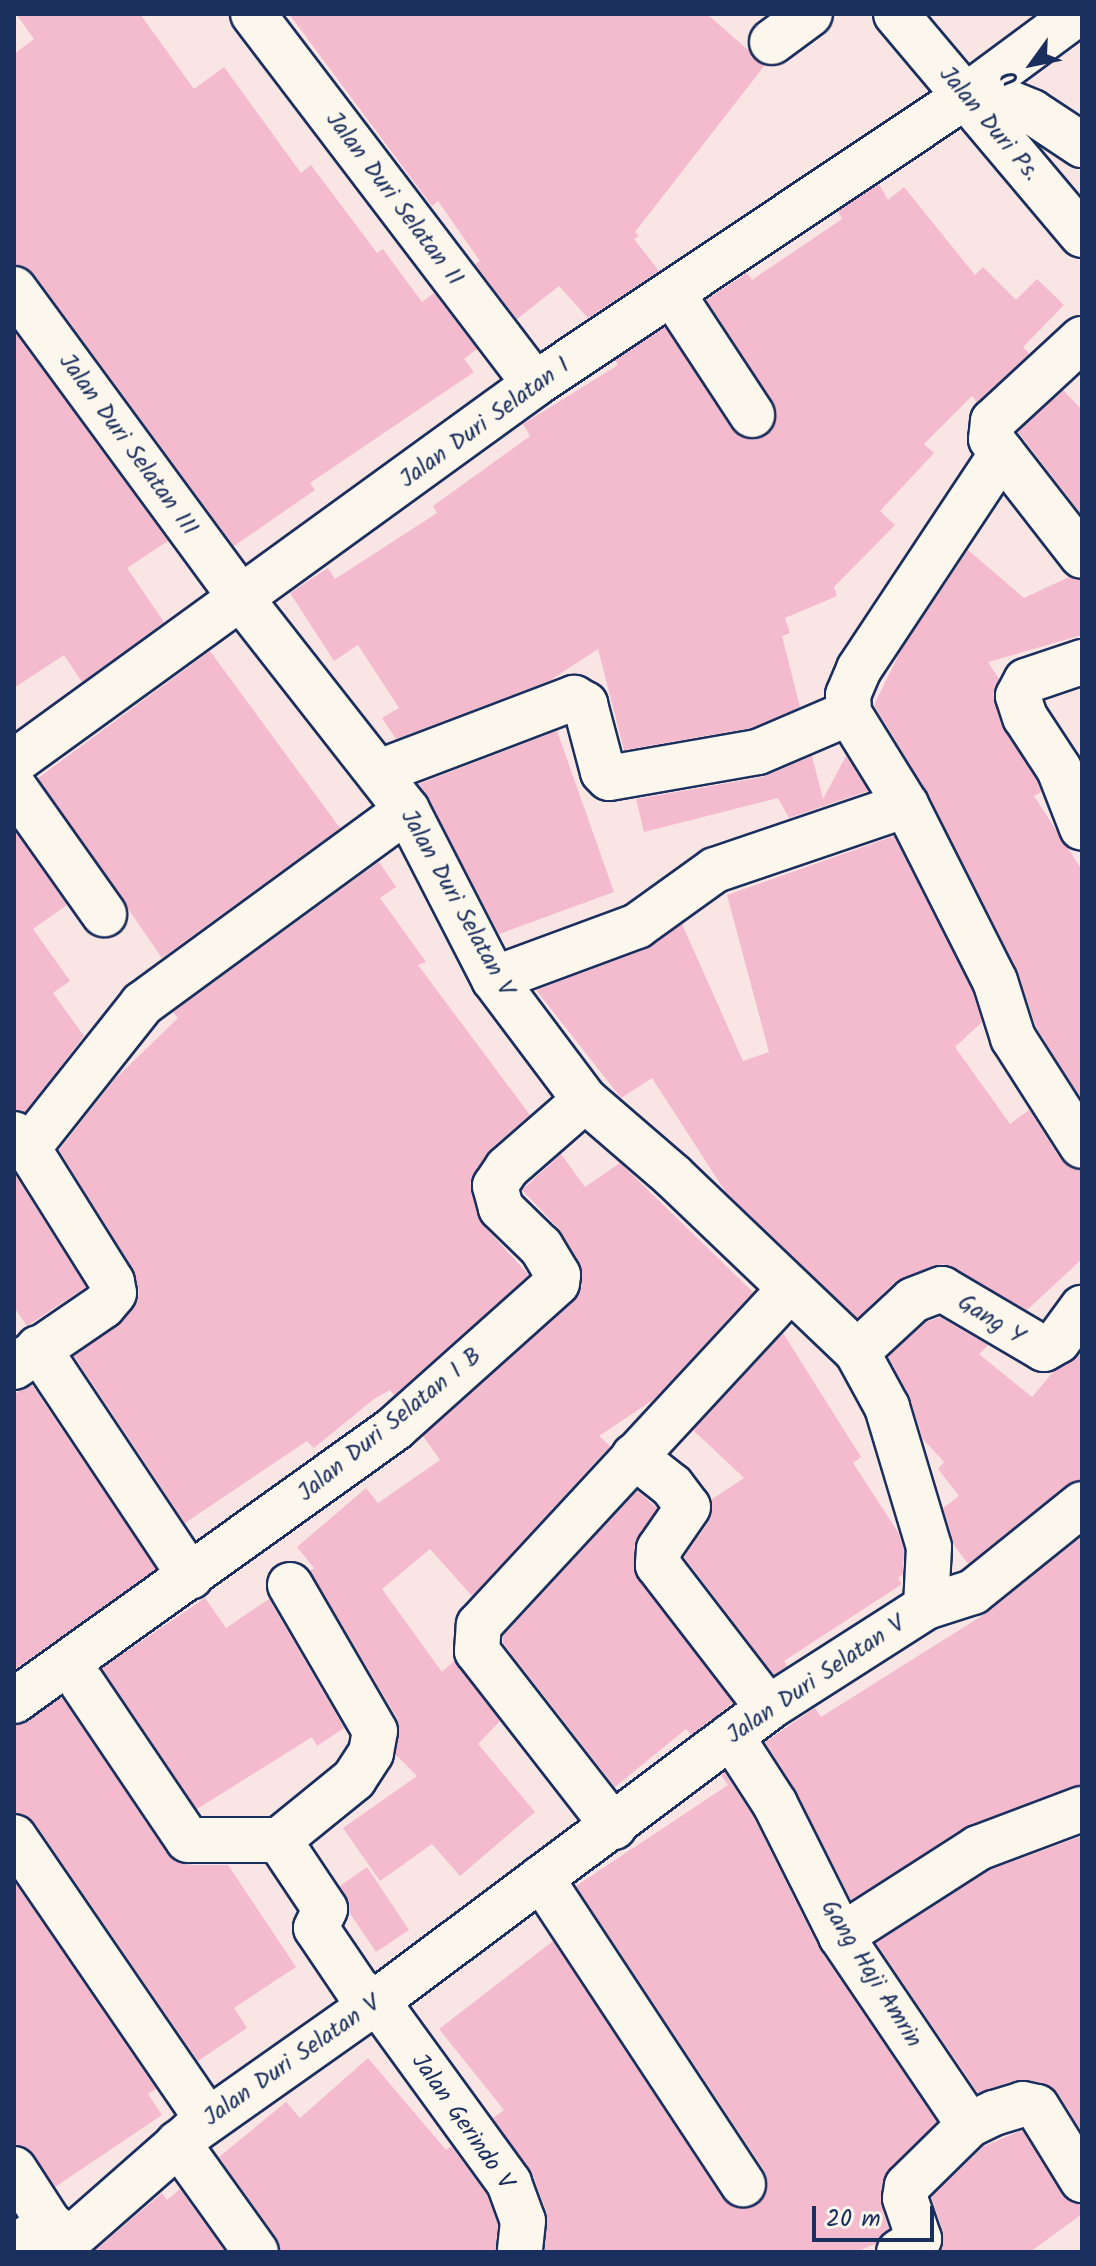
<!DOCTYPE html>
<html>
<head>
<meta charset="utf-8">
<style>
  body { margin:0 }
  #map { position:relative; width:1096px; height:2266px; overflow:hidden; background:#f9e5e3; font-family:Kalam,sans-serif }
  div>[style] { position:absolute }
  [style*='--x'] { left:calc(var(--x)*1px); top:calc(var(--y)*1px); width:calc(var(--w)*1px); rotate:calc(var(--a)*1deg) }
  .building>* { inset:0; background:#f4bbce }
  .roads { filter:drop-shadow(2px 0 #1b2f5e) drop-shadow(-2px 0 #1b2f5e) drop-shadow(0 2px #1b2f5e) drop-shadow(0 -2px #1b2f5e) }
  .minor>* { height:44px; margin:-22px; padding:0 22px; transform-origin:22px; border-radius:22px; background:#fbf7ec }
  span { translate:-50% -50%; white-space:nowrap; text-align:center; line-height:1.15; -webkit-text-stroke:7px #fbf7ec; paint-order:stroke }
  .street-label { font-size:24px; color:#1b2f5e }
  .frame { position:absolute; inset:0; border:16px solid #1b2f5e; pointer-events:none }
  .north { position:absolute; left:992px; top:24px; width:80px; height:80px; -webkit-text-stroke:6px #fbf7ec; paint-order:stroke; rotate:237deg; font-size:22px; font-weight:700; line-height:32px; text-align:center; color:#1b2f5e }
  .north::after { content:''; display:block; margin:auto; width:28px; height:36px; background:#1b2f5e; clip-path:polygon(50% 0,100% 100%,50% 72%,0 100%) }
  .scale { position:absolute; left:812px; top:2206px; width:122px; height:36px; box-sizing:border-box; border:4px solid #1b2f5e; border-top:0; padding-left:10px; font-size:24px; line-height:28px; white-space:nowrap; color:#1b2f5e; -webkit-text-stroke:6px #fbf7ec; paint-order:stroke }
</style>
</head>
<body>
<div id="map">
  <div class="building">
    <div style="clip-path:polygon(16px 14px,140px 14px,194px 89px,224px 67px,301px 173px,311px 165px,377px 253px,383px 249px,422px 302px,434px 293px,477px 349px,464px 359px,474px 372px,310px 483px,315px 490px,234px 546px,34px 274px,14px 264px,14px 54px,34px 39px)"></div>
    <div style="clip-path:polygon(289px 14px,707px 14px,765px 65px,635px 232px,639px 236px,634px 239px,659px 271px,588px 318px,559px 286px,517px 319px,475px 264px,480px 261px,438px 201px,432px 206px)"></div>
    <div style="clip-path:polygon(879px 184px,888px 200px,904px 187px,975px 275px,983px 267px,1016px 300px,1037px 279px,1064px 305px,1023px 347px,1029px 354px,977px 402px,972px 396px,924px 444px,934px 453px,880px 511px,895px 525px,834px 587px,837px 596px,785px 618px,790px 633px,782px 636px,800px 707px,751px 728px,624px 750px,598px 649px,549px 681px,396px 739px,382px 718px,399px 708px,358px 645px,334px 661px,290px 593px,328px 568px,335px 579px,437px 513px,433px 506px,530px 436px,523px 424px,618px 365px,615px 360px,665px 327px,732px 429px,753px 440px,766px 435px,777px 414px,773px 402px,706px 300px,747px 273px,752px 280px,842px 219px,838px 211px)"></div>
    <div style="clip-path:polygon(14px 331px,168px 541px,127px 568px,164px 622px,82px 682px,64px 655px,14px 688px)"></div>
    <div style="clip-path:polygon(1063px 390px,1082px 410px,1082px 515px,1018px 432px)"></div>
    <div style="clip-path:polygon(968px 550px,1024px 598px,1069px 577px,1082px 580px,1082px 635px,988px 662px,999px 679px,993px 694px,1001px 725px,1037px 780px,1041px 792px,1034px 796px,1082px 870px,1082px 1100px,1036px 1027px,1017px 970px,928px 794px,874px 705px,901px 650px)"></div>
    <div style="clip-path:polygon(210px 651px,340px 828px,162px 958px,38px 778px)"></div>
    <div style="clip-path:polygon(557px 731px,614px 892px,499px 934px,419px 784px)"></div>
    <div style="clip-path:polygon(812px 756px,823px 799px,846px 756px,868px 791px,789px 818px,778px 798px,644px 832px,636px 799px,763px 777px)"></div>
    <div style="clip-path:polygon(14px 830px,67px 905px,33px 929px,70px 981px,53px 993px,84px 1036px,25px 1112px,14px 1110px)"></div>
    <div style="clip-path:polygon(894px 836px,972px 990px,982px 1022px,955px 1047px,1010px 1124px,1029px 1110px,1061px 1160px,1082px 1171px,1082px 1259px,1027px 1310px,943px 1264px,896px 1281px,857px 1318px,725px 1191px,652px 1078px,621px 1098px,536px 990px,646px 949px,682px 924px,743px 1061px,769px 1052px,727px 895px)"></div>
    <div style="clip-path:polygon(379px 862px,396px 887px,380px 898px,426px 962px,418px 965px,530px 1115px,490px 1149px,470px 1183px,483px 1225px,529px 1275px,394px 1395px,390px 1390px,374px 1399px,314px 1448px,307px 1441px,185px 1523px,74px 1356px,122px 1322px,138px 1300px,139px 1289px,133px 1269px,59px 1150px,115px 1079px,178px 1018px,173px 1012px)"></div>
    <div style="clip-path:polygon(561px 1154px,585px 1187px,620px 1163px,753px 1292px,653px 1400px,599px 1436px,610px 1446px,472px 1596px,430px 1549px,382px 1589px,442px 1672px,455px 1660px,500px 1721px,478px 1744px,535px 1812px,460px 1876px,432px 1844px,380px 1881px,343px 1828px,417px 1776px,396px 1755px,397px 1718px,310px 1571px,314px 1568px,297px 1547px,366px 1488px,378px 1503px,440px 1460px,423px 1436px,574px 1301px,582px 1286px,579px 1262px,559px 1229px,522px 1190px)"></div>
    <div style="clip-path:polygon(14px 1173px,86px 1287px,27px 1326px,14px 1307px)"></div>
    <div style="clip-path:polygon(940px 1317px,988px 1345px,979px 1354px,1032px 1397px,1053px 1372px,1082px 1350px,1082px 1480px,1066px 1485px,968px 1564px,954px 1545px,943px 1508px,959px 1496px,938px 1469px,944px 1462px,923px 1439px,909px 1395px,888px 1357px,926px 1322px)"></div>
    <div style="clip-path:polygon(783px 1333px,861px 1457px,853px 1463px,898px 1532px,904px 1550px,903px 1574px,898px 1578px,902px 1584px,784px 1661px,787px 1666px,774px 1675px,684px 1557px,709px 1521px,711px 1500px,744px 1478px,693px 1430px)"></div>
    <div style="clip-path:polygon(32px 1385px,156px 1569px,14px 1670px,14px 1394px)"></div>
    <div style="clip-path:polygon(637px 1491px,657px 1508px,634px 1547px,638px 1579px,733px 1703px,691px 1735px,686px 1729px,615px 1787px,503px 1643px,503px 1636px)"></div>
    <div style="clip-path:polygon(1082px 1536px,1082px 1785px,965px 1827px,851px 1900px,797px 1793px,765px 1742px,815px 1708px,821px 1717px,988px 1612px)"></div>
    <div style="clip-path:polygon(205px 1598px,226px 1628px,269px 1599px,344px 1728px,317px 1746px,312px 1737px,197px 1809px,102px 1668px)"></div>
    <div style="clip-path:polygon(62px 1698px,168px 1855px,187px 1865px,228px 1865px,296px 1967px,234px 2008px,247px 2028px,198px 2061px,35px 1823px,14px 1812px,14px 1726px)"></div>
    <div style="clip-path:polygon(724px 1772px,753px 1816px,820px 1950px,937px 2122px,883px 2181px,881px 2205px,889px 2229px,876px 2244px,855px 2252px,545px 2252px,547px 2213px,532px 2174px,493px 2118px,504px 2110px,439px 2029px,553px 1941px,722px 2198px,745px 2209px,766px 2194px,764px 2170px,576px 1886px,728px 1785px,721px 1775px)"></div>
    <div style="clip-path:polygon(1082px 1836px,1082px 2132px,1058px 2093px,1043px 2083px,1016px 2080px,978px 2093px,876px 1943px,989px 1870px)"></div>
    <div style="clip-path:polygon(367px 1867px,409px 1930px,376px 1952px,349px 1912px,340px 1886px)"></div>
    <div style="clip-path:polygon(14px 1881px,156px 2089px,148px 2094px,162px 2115px,55px 2187px,34px 2155px,14px 2144px)"></div>
    <div style="clip-path:polygon(368px 2058px,446px 2150px,451px 2146px,487px 2195px,498px 2224px,495px 2252px,281px 2252px,276px 2237px,219px 2157px,286px 2102px,300px 2118px)"></div>
    <div style="clip-path:polygon(1022px 2130px,1061px 2193px,1082px 2205px,1082px 2214px,1030px 2252px,942px 2252px,943px 2232px,931px 2197px,984px 2146px)"></div>
    <div style="clip-path:polygon(180px 2189px,225px 2252px,93px 2252px,162px 2193px,167px 2200px)"></div>
  </div>
  <div class="roads">
    <div class="minor">
      <div style="--x:253;--y:14;--w:465;--a:52.7"></div>
      <div style="--x:896;--y:14;--w:289;--a:49.9"></div>
      <div style="--x:772;--y:42;--w:47;--a:-36.4"></div>
      <div style="--x:966;--y:96;--w:39;--a:7"></div>
      <div style="--x:1005;--y:101;--w:29;--a:22"></div>
      <div style="--x:1032;--y:112;--w:60;--a:33.4"></div>
      <div style="--x:14;--y:289;--w:387;--a:53.7"></div>
      <div style="--x:243;--y:601;--w:266;--a:51.9"></div>
      <div style="--x:407;--y:810;--w:190;--a:62.8"></div>
      <div style="--x:494;--y:979;--w:151;--a:53.1"></div>
      <div style="--x:585;--y:1100;--w:116;--a:40.8"></div>
      <div style="--x:673;--y:1176;--w:255;--a:43.7"></div>
      <div style="--x:857;--y:1352;--w:63;--a:61.4"></div>
      <div style="--x:887;--y:1407;--w:146;--a:73.3"></div>
      <div style="--x:929;--y:1547;--w:60;--a:92.9"></div>
      <div style="--x:672;--y:293;--w:146;--a:56.7"></div>
      <div style="--x:1082;--y:339;--w:121;--a:137.3"></div>
      <div style="--x:993;--y:421;--w:18;--a:96"></div>
      <div style="--x:991;--y:439;--w:148;--a:52.1"></div>
      <div style="--x:1082;--y:662;--w:59;--a:161.3"></div>
      <div style="--x:1026;--y:681;--w:17;--a:118"></div>
      <div style="--x:1018;--y:696;--w:22;--a:72"></div>
      <div style="--x:1025;--y:717;--w:62;--a:56.8"></div>
      <div style="--x:1059;--y:769;--w:63;--a:68.7"></div>
      <div style="--x:849;--y:713;--w:18;--a:-93"></div>
      <div style="--x:848;--y:695;--w:28;--a:-67"></div>
      <div style="--x:859;--y:669;--w:259;--a:-56.5"></div>
      <div style="--x:14;--y:762;--w:644;--a:-35.96"></div>
      <div style="--x:535;--y:384;--w:518;--a:-33.75"></div>
      <div style="--x:966;--y:96;--w:138;--a:-36.5"></div>
      <div style="--x:379;--y:772;--w:209;--a:-20.8"></div>
      <div style="--x:574;--y:698;--w:13;--a:29"></div>
      <div style="--x:585;--y:704;--w:70;--a:75.2"></div>
      <div style="--x:603;--y:772;--w:8;--a:45"></div>
      <div style="--x:609;--y:778;--w:151;--a:-9.9"></div>
      <div style="--x:758;--y:752;--w:99;--a:-23.2"></div>
      <div style="--x:849;--y:713;--w:108;--a:58.2"></div>
      <div style="--x:14;--y:787;--w:156;--a:54.7"></div>
      <div style="--x:494;--y:979;--w:153;--a:-20.3"></div>
      <div style="--x:637;--y:926;--w:96;--a:-35.7"></div>
      <div style="--x:715;--y:870;--w:202;--a:-18.8"></div>
      <div style="--x:906;--y:805;--w:197;--a:63.2"></div>
      <div style="--x:995;--y:981;--w:60;--a:72.5"></div>
      <div style="--x:1013;--y:1038;--w:128;--a:57.4"></div>
      <div style="--x:14;--y:1134;--w:20;--a:45"></div>
      <div style="--x:28;--y:1148;--w:158;--a:57.9"></div>
      <div style="--x:112;--y:1282;--w:11;--a:80"></div>
      <div style="--x:114;--y:1293;--w:17;--a:130"></div>
      <div style="--x:103;--y:1306;--w:108;--a:145.6"></div>
      <div style="--x:28;--y:1148;--w:184;--a:-51.6"></div>
      <div style="--x:142;--y:1004;--w:328;--a:-36.2"></div>
      <div style="--x:38;--y:1348;--w:275;--a:56.3"></div>
      <div style="--x:857;--y:1352;--w:76;--a:-42.9"></div>
      <div style="--x:913;--y:1300;--w:31;--a:-21"></div>
      <div style="--x:942;--y:1289;--w:118;--a:30.5"></div>
      <div style="--x:1044;--y:1349;--w:16;--a:-30"></div>
      <div style="--x:1058;--y:1341;--w:41;--a:-54"></div>
      <div style="--x:634;--y:1456;--w:48;--a:38.3"></div>
      <div style="--x:672;--y:1486;--w:26;--a:53"></div>
      <div style="--x:688;--y:1507;--w:51;--a:124.6"></div>
      <div style="--x:659;--y:1549;--w:16;--a:94"></div>
      <div style="--x:658;--y:1565;--w:180;--a:52.4"></div>
      <div style="--x:82;--y:1683;--w:189;--a:56"></div>
      <div style="--x:188;--y:1840;--w:91;--a:0"></div>
      <div style="--x:279;--y:1840;--w:83;--a:56.3"></div>
      <div style="--x:325;--y:1909;--w:21;--a:115"></div>
      <div style="--x:316;--y:1928;--w:75;--a:55.9"></div>
      <div style="--x:358;--y:1990;--w:22;--a:30"></div>
      <div style="--x:377;--y:2001;--w:225;--a:54"></div>
      <div style="--x:509;--y:2183;--w:40;--a:69.8"></div>
      <div style="--x:523;--y:2221;--w:31;--a:96"></div>
      <div style="--x:14;--y:1701;--w:469;--a:-35.6"></div>
      <div style="--x:395;--y:1428;--w:217;--a:-41.8"></div>
      <div style="--x:557;--y:1283;--w:8;--a:-83"></div>
      <div style="--x:558;--y:1275;--w:33;--a:-121"></div>
      <div style="--x:541;--y:1247;--w:56;--a:-135.7"></div>
      <div style="--x:501;--y:1208;--w:23;--a:-105"></div>
      <div style="--x:495;--y:1186;--w:22;--a:-56"></div>
      <div style="--x:507;--y:1168;--w:103;--a:-41.1"></div>
      <div style="--x:731;--y:1736;--w:81;--a:57.1"></div>
      <div style="--x:775;--y:1804;--w:148;--a:63.4"></div>
      <div style="--x:841;--y:1936;--w:228;--a:55.9"></div>
      <div style="--x:614;--y:1827;--w:223;--a:-127.9"></div>
      <div style="--x:477;--y:1651;--w:26;--a:-86"></div>
      <div style="--x:479;--y:1625;--w:456;--a:-47.2"></div>
      <div style="--x:14;--y:1837;--w:343;--a:55.6"></div>
      <div style="--x:279;--y:1840;--w:97;--a:-39.1"></div>
      <div style="--x:354;--y:1779;--w:31;--a:-57"></div>
      <div style="--x:371;--y:1753;--w:22;--a:-80"></div>
      <div style="--x:375;--y:1731;--w:169;--a:-120.2"></div>
      <div style="--x:541;--y:1878;--w:367;--a:56.6"></div>
      <div style="--x:841;--y:1936;--w:163;--a:-32.7"></div>
      <div style="--x:978;--y:1848;--w:111;--a:-20.6"></div>
      <div style="--x:178;--y:2143;--w:134;--a:54.4"></div>
      <div style="--x:14;--y:2169;--w:64;--a:57.1"></div>
      <div style="--x:49;--y:2223;--w:26;--a:40"></div>
      <div style="--x:14;--y:2248;--w:43;--a:-35.5"></div>
      <div style="--x:62;--y:2252;--w:14;--a:-60"></div>
      <div style="--x:69;--y:2240;--w:165;--a:-41.3"></div>
      <div style="--x:193;--y:2131;--w:225;--a:-35.2"></div>
      <div style="--x:377;--y:2001;--w:489;--a:-36.8"></div>
      <div style="--x:768;--y:1708;--w:188;--a:-32.6"></div>
      <div style="--x:926;--y:1607;--w:49;--a:-17.7"></div>
      <div style="--x:973;--y:1592;--w:140;--a:-38.9"></div>
      <div style="--x:899;--y:2252;--w:24;--a:-33"></div>
      <div style="--x:919;--y:2239;--w:43;--a:-108.9"></div>
      <div style="--x:905;--y:2198;--w:12;--a:-81"></div>
      <div style="--x:907;--y:2186;--w:87;--a:-44.5"></div>
      <div style="--x:969;--y:2125;--w:28;--a:-26"></div>
      <div style="--x:994;--y:2113;--w:30;--a:-17"></div>
      <div style="--x:1023;--y:2104;--w:14;--a:12"></div>
      <div style="--x:1037;--y:2107;--w:86;--a:58.3"></div>
    </div>
  </div>
  <div class="street-label">
    <span style="left:989px;top:124px;rotate:50deg">Jalan Duri Ps.</span>
    <span style="left:394px;top:199px;rotate:53deg">Jalan Duri Selatan II</span>
    <span style="left:485px;top:423px;rotate:-36deg">Jalan Duri Selatan I</span>
    <span style="left:128px;top:445px;rotate:54deg">Jalan Duri Selatan III</span>
    <span style="left:457px;top:903px;rotate:61deg">Jalan Duri Selatan V</span>
    <span style="left:991px;top:1320px;rotate:32deg">Gang Y</span>
    <span style="left:390px;top:1425px;rotate:-39deg">Jalan Duri Selatan I B</span>
    <span style="left:816px;top:1680px;rotate:-34deg">Jalan Duri Selatan V</span>
    <span style="left:871px;top:1974px;rotate:58deg">Gang Haji Amrin</span>
    <span style="left:292px;top:2061px;rotate:-35deg">Jalan Duri Selatan V</span>
    <span style="left:462px;top:2122px;rotate:55deg">Jalan Gerindo V</span>
  </div>
  <div class="frame"></div>
  <div class="north">U</div>
  <div class="scale">20 m</div>
</div>
</body>
</html>
